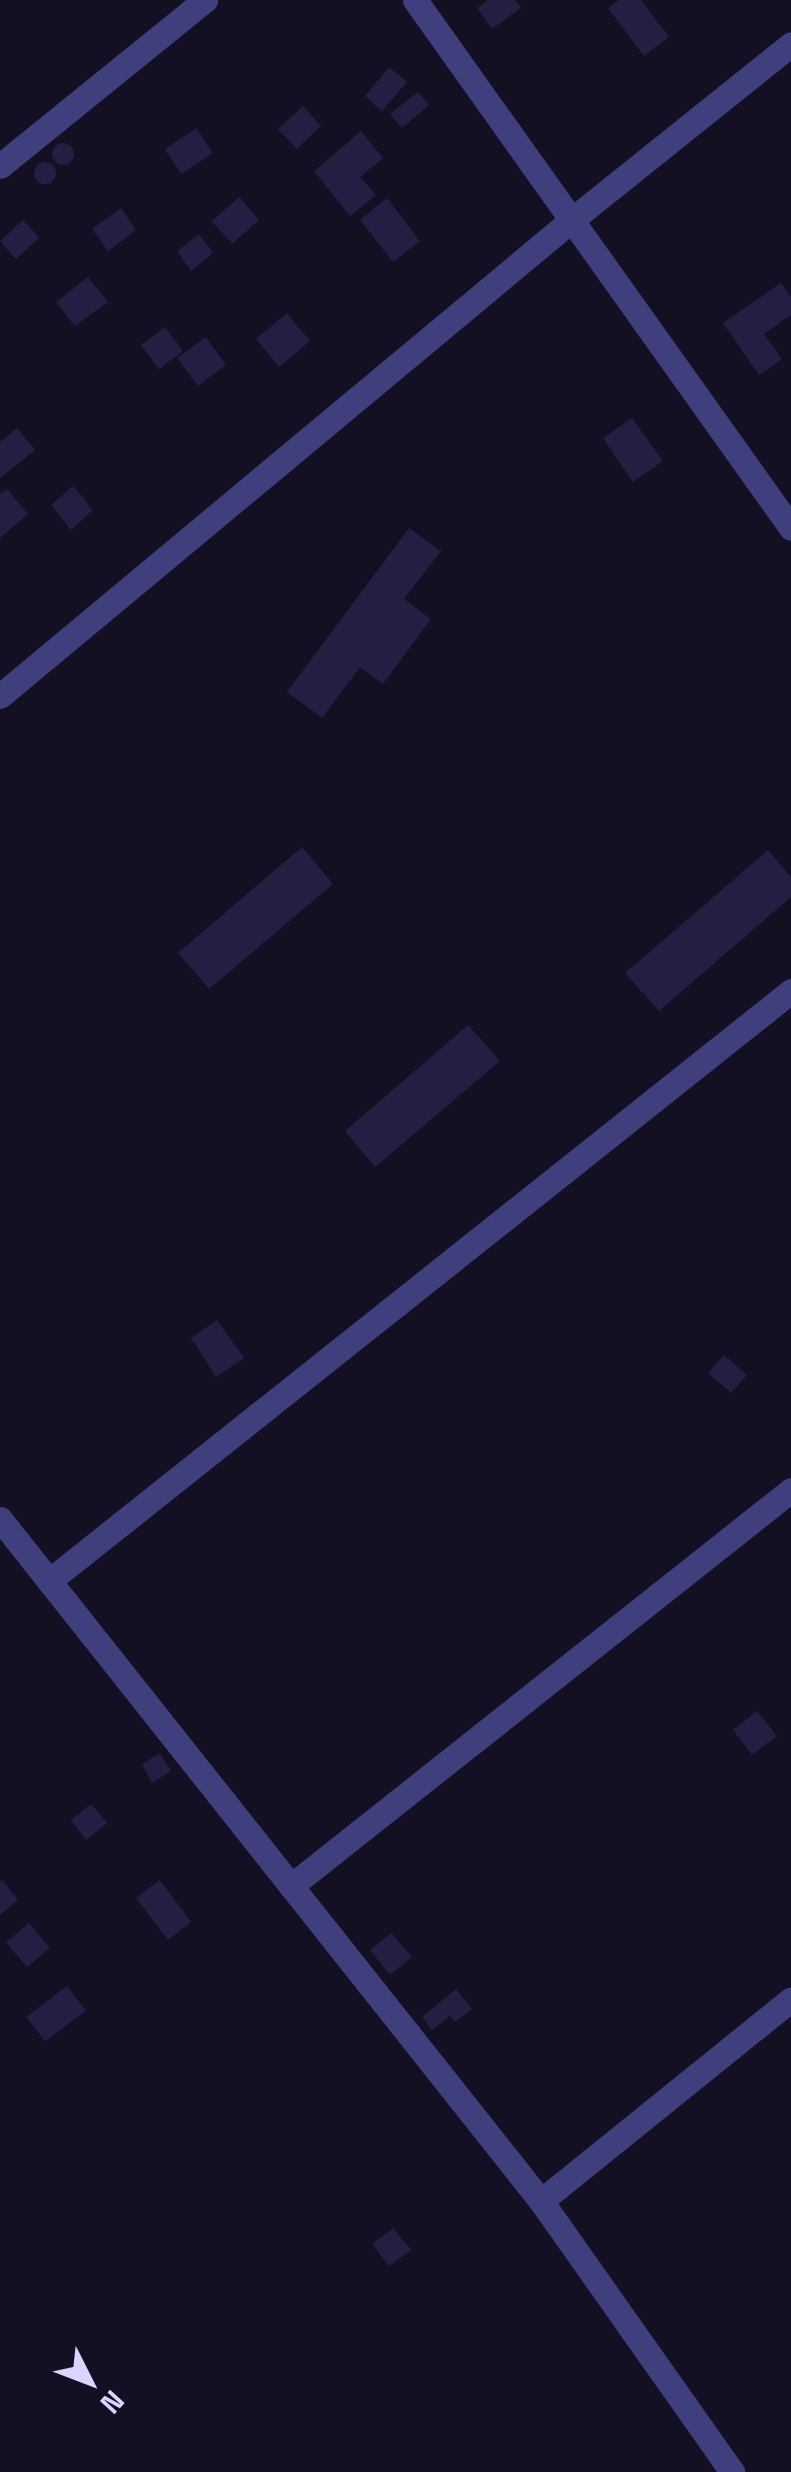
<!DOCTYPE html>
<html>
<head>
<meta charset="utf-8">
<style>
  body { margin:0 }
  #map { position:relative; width:791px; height:2472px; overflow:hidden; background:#131023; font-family:"Space Grotesk",sans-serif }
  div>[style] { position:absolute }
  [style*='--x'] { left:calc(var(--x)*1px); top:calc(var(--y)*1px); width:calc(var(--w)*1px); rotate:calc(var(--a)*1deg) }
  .building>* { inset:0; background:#241e42 }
  .round { border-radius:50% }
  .street>* { height:25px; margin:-12.5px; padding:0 12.5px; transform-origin:12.5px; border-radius:12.5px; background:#403f7e }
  span { translate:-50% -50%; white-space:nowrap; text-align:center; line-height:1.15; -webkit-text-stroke:9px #131023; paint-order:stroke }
  .north { position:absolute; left:40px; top:2332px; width:100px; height:100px; -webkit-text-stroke:8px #131023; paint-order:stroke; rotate:132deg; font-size:28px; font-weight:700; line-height:40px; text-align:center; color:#d9d5fc }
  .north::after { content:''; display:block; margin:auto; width:35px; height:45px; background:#d9d5fc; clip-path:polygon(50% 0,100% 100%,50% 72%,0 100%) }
</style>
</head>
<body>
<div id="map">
  <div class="building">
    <div style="clip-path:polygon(488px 0,515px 0,521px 8px,492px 29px,477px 8px)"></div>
    <div style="clip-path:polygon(619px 0,641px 0,669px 37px,644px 56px,608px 8px)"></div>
    <div style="clip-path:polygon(389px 67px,407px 82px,382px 111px,365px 96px)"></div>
    <div style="clip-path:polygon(418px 92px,429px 105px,402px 128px,390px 114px)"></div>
    <div style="clip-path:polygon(303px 106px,321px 126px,297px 149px,278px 129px)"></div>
    <div style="clip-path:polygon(196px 128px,213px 153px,181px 174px,165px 149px)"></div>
    <div style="clip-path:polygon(361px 131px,383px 158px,360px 177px,376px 195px,350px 216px,314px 171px)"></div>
    <div class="round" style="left:52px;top:143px;width:22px;height:22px"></div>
    <div class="round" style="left:34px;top:162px;width:22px;height:22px"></div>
    <div style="clip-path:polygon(239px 197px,259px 220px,232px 244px,212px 221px)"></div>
    <div style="clip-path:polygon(387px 198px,420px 241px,393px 262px,360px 220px)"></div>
    <div style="clip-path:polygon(121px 208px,136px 230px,108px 251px,92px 229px)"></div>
    <div style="clip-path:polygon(23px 220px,39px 238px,16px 259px,0 241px)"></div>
    <div style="clip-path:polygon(199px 234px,213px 253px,191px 271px,177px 251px)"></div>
    <div style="clip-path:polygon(88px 277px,108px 302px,75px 326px,56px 302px)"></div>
    <div style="clip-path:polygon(781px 283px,791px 297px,791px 315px,764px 334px,782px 359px,759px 375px,723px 323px)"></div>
    <div style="clip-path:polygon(287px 313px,310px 341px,279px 367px,256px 339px)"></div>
    <div style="clip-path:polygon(165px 327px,183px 351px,159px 369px,141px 345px)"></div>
    <div style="clip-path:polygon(206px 337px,226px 365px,198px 386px,177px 358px)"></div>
    <div style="clip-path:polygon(632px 418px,663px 461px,633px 482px,603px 438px)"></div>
    <div style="clip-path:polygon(17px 428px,35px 450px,0 478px,0 442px)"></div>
    <div style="clip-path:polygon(73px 486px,93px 510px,71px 530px,51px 505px)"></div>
    <div style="clip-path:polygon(7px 489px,28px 514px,0 538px,0 494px)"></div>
    <div style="clip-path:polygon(409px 528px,441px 551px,404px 599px,431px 619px,383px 684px,360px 667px,322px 718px,287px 692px)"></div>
    <div style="clip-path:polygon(302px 847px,333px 884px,209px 989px,178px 953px)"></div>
    <div style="clip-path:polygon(768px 850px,791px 877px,791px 897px,659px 1011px,625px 973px)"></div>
    <div style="clip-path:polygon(468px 1025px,500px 1061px,375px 1167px,345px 1131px)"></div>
    <div style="clip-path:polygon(217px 1320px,244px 1358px,216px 1377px,191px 1338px)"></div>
    <div style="clip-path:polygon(724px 1355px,747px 1375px,731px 1393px,708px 1373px)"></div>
    <div style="clip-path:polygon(757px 1711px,777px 1736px,752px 1755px,733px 1730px)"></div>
    <div style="clip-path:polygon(160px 1753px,171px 1771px,152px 1783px,142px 1764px)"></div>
    <div style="clip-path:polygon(91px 1804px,107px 1823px,86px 1840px,71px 1820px)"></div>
    <div style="clip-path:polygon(2px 1880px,18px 1900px,0 1915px,0 1882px)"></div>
    <div style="clip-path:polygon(160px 1880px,191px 1922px,168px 1940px,136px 1898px)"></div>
    <div style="clip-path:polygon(29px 1923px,50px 1948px,27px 1967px,6px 1942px)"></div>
    <div style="clip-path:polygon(391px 1933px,412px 1957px,390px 1975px,370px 1950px)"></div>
    <div style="clip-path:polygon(67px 1986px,86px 2011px,45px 2041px,26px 2017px)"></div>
    <div style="clip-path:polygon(456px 1989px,472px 2009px,455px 2022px,450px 2016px,432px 2030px,422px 2017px)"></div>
    <div style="clip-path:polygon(393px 2228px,411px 2250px,389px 2266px,372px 2244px)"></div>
  </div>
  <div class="street">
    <div style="--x:415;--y:0;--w:648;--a:54.54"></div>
    <div style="--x:0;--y:166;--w:264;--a:-39"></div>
    <div style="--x:0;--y:696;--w:747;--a:-39.79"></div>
    <div style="--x:574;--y:218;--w:278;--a:-38.7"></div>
    <div style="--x:0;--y:1519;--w:871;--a:51.58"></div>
    <div style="--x:541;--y:2201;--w:332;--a:54.8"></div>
    <div style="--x:49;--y:1581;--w:948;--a:-38.49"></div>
    <div style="--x:291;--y:1886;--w:638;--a:-38.38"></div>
    <div style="--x:541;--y:2201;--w:321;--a:-38.9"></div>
  </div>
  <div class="north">N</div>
</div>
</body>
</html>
